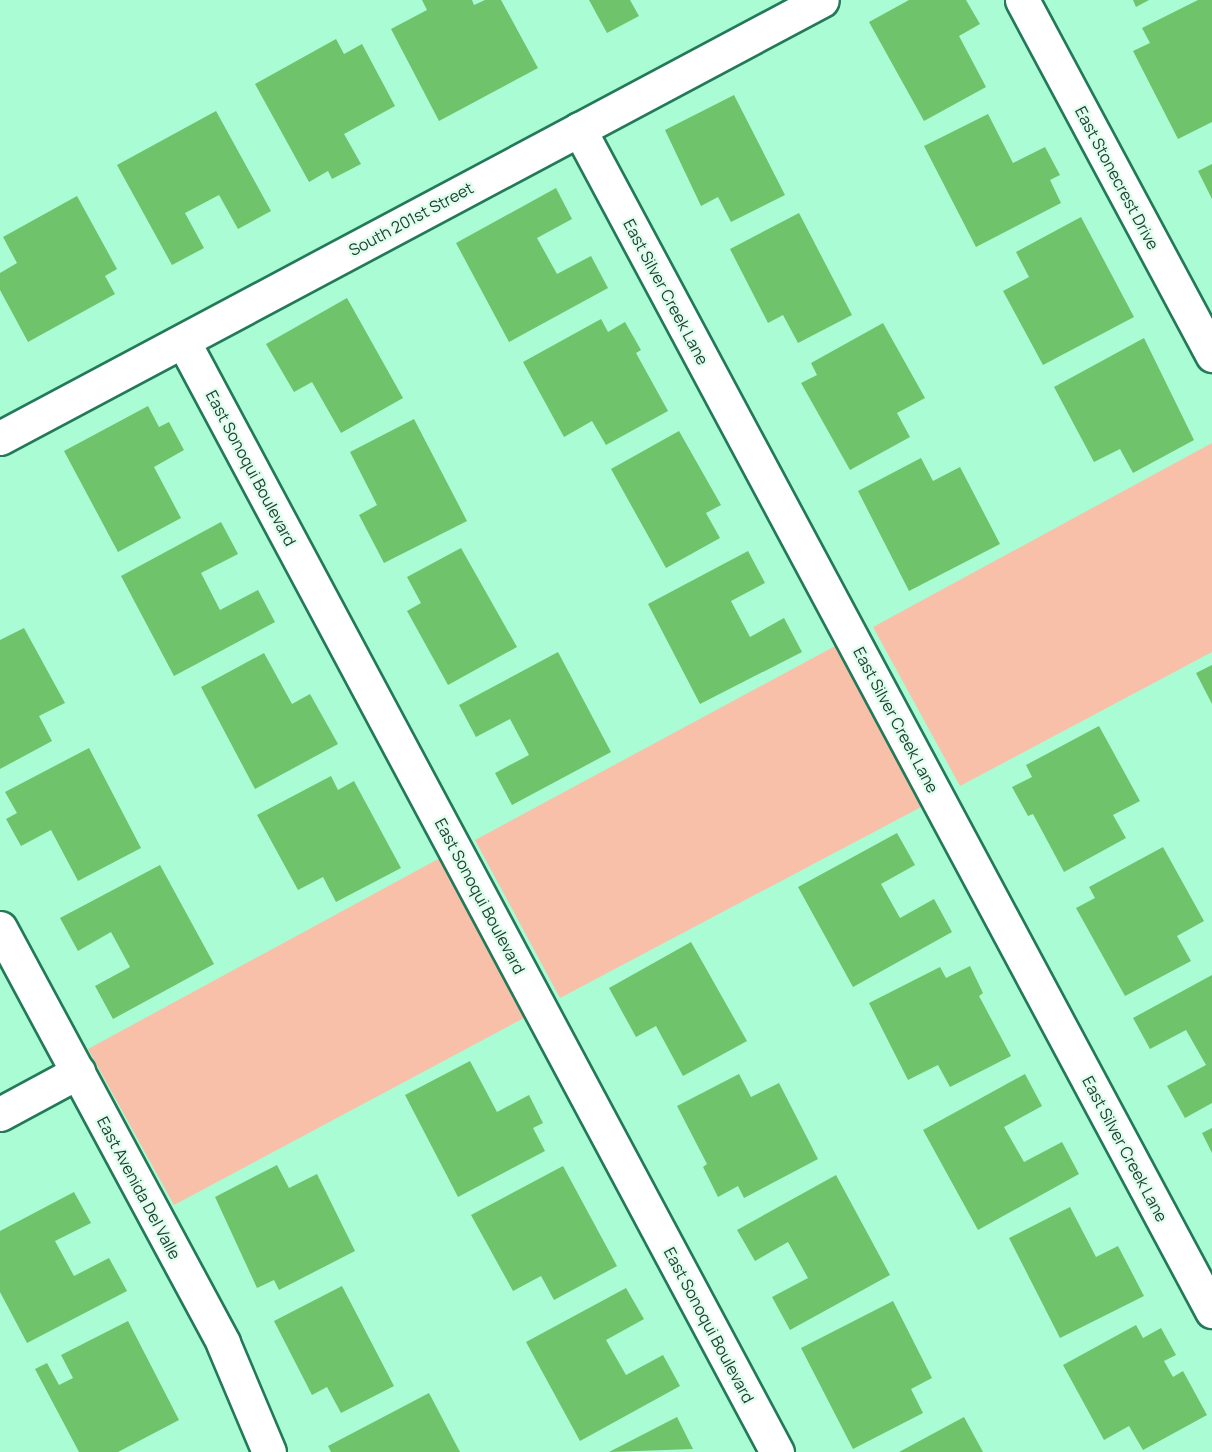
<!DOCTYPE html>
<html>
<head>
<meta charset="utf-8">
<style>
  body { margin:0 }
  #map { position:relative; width:1212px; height:1452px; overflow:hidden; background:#aafcd5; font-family:Manrope,sans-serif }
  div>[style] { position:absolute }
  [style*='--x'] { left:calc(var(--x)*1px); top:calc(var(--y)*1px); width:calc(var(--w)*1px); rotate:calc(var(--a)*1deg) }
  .green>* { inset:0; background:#f8c0a9 }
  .building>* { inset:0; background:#6ec36b }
  .roads { filter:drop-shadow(2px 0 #247958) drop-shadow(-2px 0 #247958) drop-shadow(0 2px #247958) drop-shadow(0 -2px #247958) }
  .minor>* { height:33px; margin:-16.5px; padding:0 16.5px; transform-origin:16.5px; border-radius:16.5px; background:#fff }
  span { translate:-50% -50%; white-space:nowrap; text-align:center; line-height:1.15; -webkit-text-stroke:4.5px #defded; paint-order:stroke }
  .street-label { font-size:16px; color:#1e4031 }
</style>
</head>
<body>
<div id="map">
  <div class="green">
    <div style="clip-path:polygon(1212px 443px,1212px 652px,960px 786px,873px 627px)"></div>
    <div style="clip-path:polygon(837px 645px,923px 806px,560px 998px,475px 840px)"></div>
    <div style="clip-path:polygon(440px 858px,524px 1018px,174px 1205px,88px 1049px)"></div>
  </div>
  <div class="building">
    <div style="clip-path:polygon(422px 0,472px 0,474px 5px,485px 0,501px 0,538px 68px,439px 121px,391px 29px,427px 10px)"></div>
    <div style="clip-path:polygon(589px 0,630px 0,639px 16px,607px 33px)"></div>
    <div style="clip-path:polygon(909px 0,966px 0,980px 24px,959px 36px,986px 87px,924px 121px,869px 22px)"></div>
    <div style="clip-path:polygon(1133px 0,1149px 0,1136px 7px)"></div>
    <div style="clip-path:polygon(1198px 0,1212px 0,1212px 122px,1178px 139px,1133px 51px,1150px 43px,1142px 28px)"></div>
    <div style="clip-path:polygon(336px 39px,344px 54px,362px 44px,395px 106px,344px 134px,361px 164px,332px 179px,328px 171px,309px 182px,255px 84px)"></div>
    <div style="clip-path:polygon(734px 95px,785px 195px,731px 222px,718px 197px,701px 206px,665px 130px)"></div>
    <div style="clip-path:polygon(216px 111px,271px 211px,238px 229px,219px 195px,185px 213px,204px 248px,172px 265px,117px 165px)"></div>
    <div style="clip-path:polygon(988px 114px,1013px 163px,1045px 147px,1060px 175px,1050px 180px,1061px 203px,976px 247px,924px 146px)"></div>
    <div style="clip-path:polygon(1212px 164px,1212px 199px,1198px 171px)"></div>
    <div style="clip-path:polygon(556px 188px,572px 219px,537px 238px,557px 274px,591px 256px,608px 288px,509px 342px,456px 243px)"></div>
    <div style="clip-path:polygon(77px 196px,117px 269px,105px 276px,115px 294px,28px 342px,0 290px,0 273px,17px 263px,3px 237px)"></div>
    <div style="clip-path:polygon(799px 213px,852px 315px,798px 343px,783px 315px,768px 323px,730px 249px)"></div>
    <div style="clip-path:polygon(1081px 217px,1134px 317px,1043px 365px,1003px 291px,1029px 277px,1016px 252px)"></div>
    <div style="clip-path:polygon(347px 298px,403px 398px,341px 433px,312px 382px,294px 392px,266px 344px)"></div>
    <div style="clip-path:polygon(601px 319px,608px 332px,625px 322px,641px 350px,636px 353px,668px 411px,606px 445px,592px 421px,564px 437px,523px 362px)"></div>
    <div style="clip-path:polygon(883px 323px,925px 398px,897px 413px,910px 437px,850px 470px,801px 383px,817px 375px,811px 363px)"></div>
    <div style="clip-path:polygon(1144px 338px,1194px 440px,1133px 473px,1120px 449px,1094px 462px,1054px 387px)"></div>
    <div style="clip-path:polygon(148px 406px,159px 427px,169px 422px,184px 450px,154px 467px,181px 518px,118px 552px,64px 451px)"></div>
    <div style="clip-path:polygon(414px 419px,467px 521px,384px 563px,359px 515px,377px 505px,350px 452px)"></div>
    <div style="clip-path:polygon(679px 431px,721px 505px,706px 513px,720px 538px,666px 568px,611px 469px)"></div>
    <div style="clip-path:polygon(921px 458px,933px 481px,960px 467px,1000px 544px,909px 591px,858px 491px)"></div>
    <div style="clip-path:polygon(221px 522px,238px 554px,201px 573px,220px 610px,258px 590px,275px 622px,174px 676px,121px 576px)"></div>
    <div style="clip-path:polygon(461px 548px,517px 647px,448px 685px,407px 611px,421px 603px,407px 577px)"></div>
    <div style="clip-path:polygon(748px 551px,765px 583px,731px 601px,750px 637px,784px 618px,802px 652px,700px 704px,648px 604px)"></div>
    <div style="clip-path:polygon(24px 628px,65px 703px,39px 716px,52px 741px,0 769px,0 640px)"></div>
    <div style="clip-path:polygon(558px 652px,611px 752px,512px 805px,495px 773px,529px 755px,510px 719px,476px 737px,459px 705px)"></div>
    <div style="clip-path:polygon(264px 653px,292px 704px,310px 694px,338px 744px,255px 789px,201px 687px)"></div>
    <div style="clip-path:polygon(1212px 665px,1212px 704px,1196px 673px)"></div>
    <div style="clip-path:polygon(1099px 726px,1140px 801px,1113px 815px,1126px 838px,1064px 872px,1033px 814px,1028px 816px,1012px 787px,1032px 777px,1026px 765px)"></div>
    <div style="clip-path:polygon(89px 748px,141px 848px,78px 881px,51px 830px,21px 846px,6px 819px,17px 813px,5px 792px)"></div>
    <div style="clip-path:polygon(331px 776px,338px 790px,354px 781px,401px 868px,336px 902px,323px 877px,298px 890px,257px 815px)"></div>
    <div style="clip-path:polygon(897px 833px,915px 865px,881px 884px,900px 918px,934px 899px,952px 932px,853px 987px,798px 887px)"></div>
    <div style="clip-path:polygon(1163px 847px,1204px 921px,1177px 936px,1191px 961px,1125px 996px,1076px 908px,1095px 898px,1089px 887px)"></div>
    <div style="clip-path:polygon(160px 865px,214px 964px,113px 1019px,95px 986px,130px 967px,111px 932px,78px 951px,60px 918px)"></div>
    <div style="clip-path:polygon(691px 942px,747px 1041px,683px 1076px,656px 1026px,636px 1037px,609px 988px)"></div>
    <div style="clip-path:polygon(970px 966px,983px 993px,979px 996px,1011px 1056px,950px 1087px,938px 1065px,908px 1080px,869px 1003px,940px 967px,946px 978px)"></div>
    <div style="clip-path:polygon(1212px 975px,1212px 1103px,1185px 1118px,1167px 1086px,1206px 1065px,1186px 1030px,1150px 1049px,1133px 1018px)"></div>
    <div style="clip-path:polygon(470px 1061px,497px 1112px,529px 1095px,543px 1123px,533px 1128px,545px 1151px,458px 1197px,405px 1095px)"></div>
    <div style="clip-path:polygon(739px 1074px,751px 1097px,779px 1083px,818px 1159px,744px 1198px,738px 1186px,718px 1197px,703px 1167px,707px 1164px,677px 1106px)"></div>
    <div style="clip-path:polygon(1025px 1074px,1042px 1106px,1004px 1127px,1024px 1162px,1062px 1142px,1079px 1174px,978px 1230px,923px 1130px)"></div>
    <div style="clip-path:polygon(1212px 1128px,1212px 1153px,1202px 1133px)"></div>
    <div style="clip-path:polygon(277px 1165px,289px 1188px,317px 1174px,355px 1251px,279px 1290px,274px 1280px,257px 1288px,215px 1197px)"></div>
    <div style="clip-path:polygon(563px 1166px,617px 1266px,554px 1300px,541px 1276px,513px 1291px,471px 1215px)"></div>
    <div style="clip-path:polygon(836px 1175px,890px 1275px,790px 1330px,772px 1297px,808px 1278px,788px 1242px,755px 1261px,737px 1230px)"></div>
    <div style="clip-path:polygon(74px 1192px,91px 1223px,55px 1241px,74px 1276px,109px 1258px,127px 1291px,27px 1343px,0 1292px,0 1231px)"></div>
    <div style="clip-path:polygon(1070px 1207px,1096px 1257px,1118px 1246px,1144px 1296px,1060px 1338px,1009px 1238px)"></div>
    <div style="clip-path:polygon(342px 1286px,394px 1386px,341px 1413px,327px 1387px,312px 1395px,274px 1321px)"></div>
    <div style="clip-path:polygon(626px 1288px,644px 1319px,606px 1340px,626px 1375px,663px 1355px,680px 1386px,580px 1441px,526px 1342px)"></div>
    <div style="clip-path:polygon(893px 1301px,932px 1378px,911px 1389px,923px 1413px,853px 1449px,801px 1348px)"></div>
    <div style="clip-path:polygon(128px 1321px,179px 1420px,118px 1452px,79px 1452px,35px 1369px,47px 1363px,59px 1385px,73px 1378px,61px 1355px)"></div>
    <div style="clip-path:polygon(1136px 1325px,1143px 1338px,1161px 1328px,1176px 1355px,1164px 1361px,1173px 1377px,1183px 1371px,1207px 1415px,1143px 1450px,1129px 1426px,1104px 1440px,1063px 1365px)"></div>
    <div style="clip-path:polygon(429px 1393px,460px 1452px,331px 1452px,328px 1446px)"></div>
    <div style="clip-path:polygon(677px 1417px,693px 1449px,609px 1452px)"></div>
    <div style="clip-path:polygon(964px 1417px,983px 1452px,899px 1452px)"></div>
  </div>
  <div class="roads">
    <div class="minor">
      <div style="--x:1022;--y:0;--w:403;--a:61.8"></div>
      <div style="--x:579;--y:129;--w:1341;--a:61.83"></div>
      <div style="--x:183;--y:341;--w:1260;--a:61.87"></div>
      <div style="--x:0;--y:438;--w:931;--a:-28.05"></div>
      <div style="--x:0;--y:928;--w:471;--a:61.7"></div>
      <div style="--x:223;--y:1343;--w:118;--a:67.1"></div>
      <div style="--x:0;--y:1114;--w:89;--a:-28.3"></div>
    </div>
  </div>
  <div class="street-label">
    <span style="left:1117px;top:178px;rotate:62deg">East Stonecrest Drive</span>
    <span style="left:411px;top:219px;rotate:-28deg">South 201st Street</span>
    <span style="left:666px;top:292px;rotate:62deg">East Silver Creek Lane</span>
    <span style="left:251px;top:468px;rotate:62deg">East Sonoqui Boulevard</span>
    <span style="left:896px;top:720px;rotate:62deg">East Silver Creek Lane</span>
    <span style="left:480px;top:896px;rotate:62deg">East Sonoqui Boulevard</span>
    <span style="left:1125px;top:1149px;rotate:62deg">East Silver Creek Lane</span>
    <span style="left:139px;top:1188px;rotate:62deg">East Avenida Del Valle</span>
    <span style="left:709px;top:1325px;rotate:62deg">East Sonoqui Boulevard</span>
  </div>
</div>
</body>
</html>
